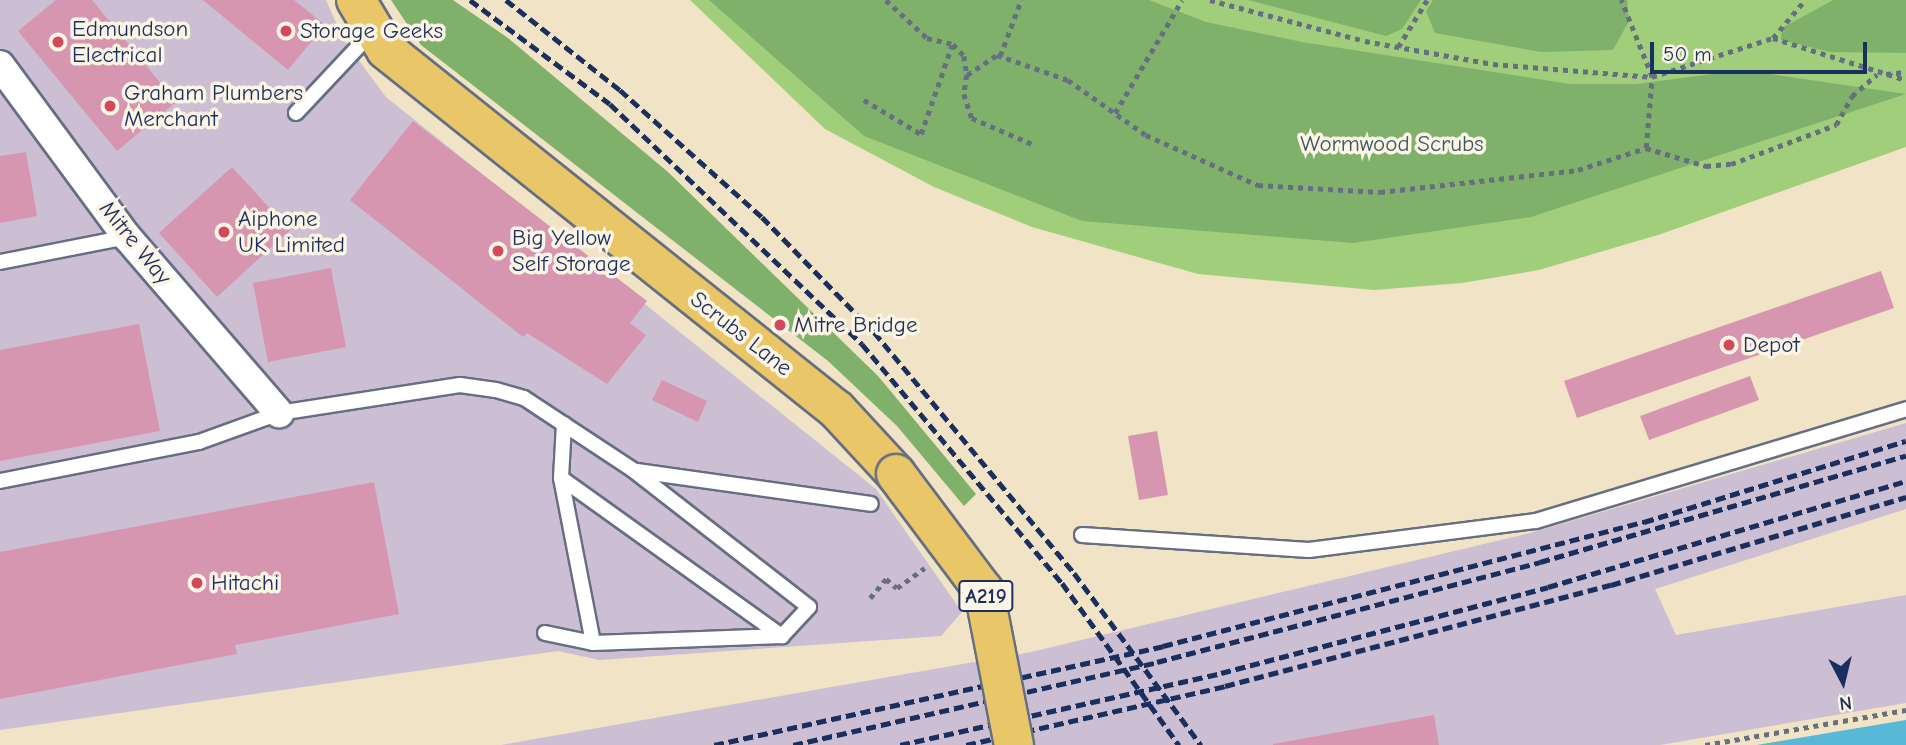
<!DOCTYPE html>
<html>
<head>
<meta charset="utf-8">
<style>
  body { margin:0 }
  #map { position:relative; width:1906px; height:745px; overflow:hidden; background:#f1e3c5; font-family:"Comic Neue",sans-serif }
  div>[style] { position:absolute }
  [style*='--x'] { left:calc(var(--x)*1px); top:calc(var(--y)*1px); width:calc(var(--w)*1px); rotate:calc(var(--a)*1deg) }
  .industrial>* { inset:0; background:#ccbed3 }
  .green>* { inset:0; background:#a1ce7b }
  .forest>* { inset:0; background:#80b16b }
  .water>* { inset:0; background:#59b7d8 }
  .building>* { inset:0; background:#d796af }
  .path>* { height:4.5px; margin-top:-2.25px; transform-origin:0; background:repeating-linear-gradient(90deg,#666e82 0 5px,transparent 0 10px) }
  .roads { filter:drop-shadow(2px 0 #666e82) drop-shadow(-2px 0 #666e82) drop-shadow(0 2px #666e82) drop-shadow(0 -2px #666e82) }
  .lane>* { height:14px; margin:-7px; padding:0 7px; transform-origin:7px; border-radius:7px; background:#fff }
  .street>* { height:28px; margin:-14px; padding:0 14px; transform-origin:14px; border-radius:14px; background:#fff }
  .primary>* { height:38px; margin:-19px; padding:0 19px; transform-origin:19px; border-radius:19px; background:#e9c769 }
  .rail>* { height:5px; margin-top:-2.5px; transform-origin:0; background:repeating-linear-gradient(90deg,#1b2f5e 0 10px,transparent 0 15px) }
  .bridges { filter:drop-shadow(2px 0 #666e82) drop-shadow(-2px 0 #666e82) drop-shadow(0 2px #666e82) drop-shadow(0 -2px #666e82) }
  .primary-bridge>* { height:38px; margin:-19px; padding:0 19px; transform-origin:19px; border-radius:19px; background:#e9c769 }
  .dots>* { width:19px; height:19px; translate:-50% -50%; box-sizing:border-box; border:4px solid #fcf5e5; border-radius:50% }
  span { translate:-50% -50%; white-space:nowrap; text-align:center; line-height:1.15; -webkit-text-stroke:7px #fcf5e5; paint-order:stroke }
  .shield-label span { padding:2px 5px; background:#fcf5e5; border:2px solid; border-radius:5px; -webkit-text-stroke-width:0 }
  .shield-label { font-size:21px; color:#1b2f5e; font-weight:700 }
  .poi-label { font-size:23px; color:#1b2f5e }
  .left { translate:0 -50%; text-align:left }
  .park-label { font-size:23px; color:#3c5765 }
  .street-label { font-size:23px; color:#1b2f5e }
  .north { position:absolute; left:1808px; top:647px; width:70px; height:70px; -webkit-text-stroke:5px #fcf5e5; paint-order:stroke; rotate:173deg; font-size:19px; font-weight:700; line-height:28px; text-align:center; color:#1b2f5e }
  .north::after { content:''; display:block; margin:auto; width:24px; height:32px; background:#1b2f5e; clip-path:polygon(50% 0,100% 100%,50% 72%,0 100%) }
  .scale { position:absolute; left:1650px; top:42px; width:217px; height:32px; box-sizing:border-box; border:4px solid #1b2f5e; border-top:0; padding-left:9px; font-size:21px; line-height:24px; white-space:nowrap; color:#1b2f5e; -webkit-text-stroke:5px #fcf5e5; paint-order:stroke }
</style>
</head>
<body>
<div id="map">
  <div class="industrial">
    <div style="clip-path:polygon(0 0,326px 0,343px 39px,386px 97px,876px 489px,962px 612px,941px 636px,599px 660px,558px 651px,0 730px)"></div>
    <div style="clip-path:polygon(1906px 423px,1906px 509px,1655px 589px,1676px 635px,1906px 595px,1906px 703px,1660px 745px,501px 745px,1031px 652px,1530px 533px)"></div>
  </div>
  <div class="green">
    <div style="clip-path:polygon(690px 0,1906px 0,1906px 147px,1661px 234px,1539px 270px,1462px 283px,1374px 290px,1198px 274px,1032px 227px,934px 187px,825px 129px)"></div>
  </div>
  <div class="forest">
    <div style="clip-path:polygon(391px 0,453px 0,508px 38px,668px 172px,878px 376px,976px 494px,964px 506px,897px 426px,828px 361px,421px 45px)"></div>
    <div style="clip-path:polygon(709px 0,1149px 0,1206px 22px,1302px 42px,1570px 84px,1636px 84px,1743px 70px,1906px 94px,1531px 217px,1353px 243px,1082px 221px,864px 136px)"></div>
    <div style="clip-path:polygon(1248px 0,1421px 0,1402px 29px,1386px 36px)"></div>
    <div style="clip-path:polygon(1433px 0,1627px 0,1629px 21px,1613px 50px,1541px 52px,1435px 33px,1426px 11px)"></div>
    <div style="clip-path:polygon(1833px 0,1906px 0,1906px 53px,1830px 52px,1781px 40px,1782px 28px)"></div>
  </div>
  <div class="water">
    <div style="clip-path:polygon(1906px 720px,1906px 745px,1757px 745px,1834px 732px)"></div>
  </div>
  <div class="building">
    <div style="clip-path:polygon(56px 0,92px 0,176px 102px,117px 151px,18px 31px)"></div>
    <div style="clip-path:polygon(203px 0,294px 0,325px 25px,288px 70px)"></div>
    <div style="clip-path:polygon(413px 121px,647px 301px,630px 323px,646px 335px,607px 384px,527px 333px,523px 337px,350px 200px)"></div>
    <div style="clip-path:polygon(26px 152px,37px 216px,0 223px,0 156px)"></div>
    <div style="clip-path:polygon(232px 167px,290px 230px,217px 297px,159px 233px)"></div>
    <div style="clip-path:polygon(331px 268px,346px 347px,268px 362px,253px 283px)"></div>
    <div style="clip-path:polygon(1881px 271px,1894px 308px,1577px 418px,1564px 381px)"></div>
    <div style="clip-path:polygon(139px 324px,160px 431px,0 461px,0 350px)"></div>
    <div style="clip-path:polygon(1750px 376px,1759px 400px,1649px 440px,1640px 416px)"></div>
    <div style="clip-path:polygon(662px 380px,707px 401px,698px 422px,652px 400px)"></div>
    <div style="clip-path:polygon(1157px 431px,1168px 495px,1139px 500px,1128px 436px)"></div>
    <div style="clip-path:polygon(374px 482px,399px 614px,235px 645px,237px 654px,0 699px,0 552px)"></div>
    <div style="clip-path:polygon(1434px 715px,1439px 745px,1273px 745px,1273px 744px)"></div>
  </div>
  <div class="path">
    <div style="--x:886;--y:0;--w:56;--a:42.8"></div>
    <div style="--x:927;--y:38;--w:27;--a:13"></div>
    <div style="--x:953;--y:44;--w:16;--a:47"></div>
    <div style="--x:964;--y:56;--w:19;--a:81"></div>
    <div style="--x:967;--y:75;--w:36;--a:-34"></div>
    <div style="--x:997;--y:55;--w:75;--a:19.4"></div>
    <div style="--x:1068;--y:80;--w:95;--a:35.2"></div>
    <div style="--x:1146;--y:135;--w:123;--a:24.1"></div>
    <div style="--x:1258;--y:185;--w:122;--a:3.3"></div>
    <div style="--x:1380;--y:192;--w:199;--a:-6.3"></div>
    <div style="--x:1578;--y:170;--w:71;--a:-17.9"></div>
    <div style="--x:1646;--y:148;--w:71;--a:-85.2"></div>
    <div style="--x:1652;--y:77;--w:83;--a:-111.9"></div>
    <div style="--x:1210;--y:0;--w:160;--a:14.8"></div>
    <div style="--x:1365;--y:41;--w:130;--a:10.2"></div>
    <div style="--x:1493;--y:64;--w:160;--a:4.7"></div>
    <div style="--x:1652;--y:77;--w:127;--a:-17.9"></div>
    <div style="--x:1773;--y:38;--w:50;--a:-49.9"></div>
    <div style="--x:1773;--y:38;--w:139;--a:17.5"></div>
    <div style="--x:1398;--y:47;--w:55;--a:-58.3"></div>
    <div style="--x:1000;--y:56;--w:60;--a:-69.4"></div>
    <div style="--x:1886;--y:74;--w:20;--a:-6"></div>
    <div style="--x:967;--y:75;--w:19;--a:99"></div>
    <div style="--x:964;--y:94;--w:25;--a:72"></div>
    <div style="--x:972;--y:118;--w:65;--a:23.4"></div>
    <div style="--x:864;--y:100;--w:66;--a:30.8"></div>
    <div style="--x:921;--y:134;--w:94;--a:-70.8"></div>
    <div style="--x:1115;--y:113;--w:131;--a:-59.3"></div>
    <div style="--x:1646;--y:148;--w:63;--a:16.7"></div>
    <div style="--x:1706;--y:166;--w:25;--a:-5"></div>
    <div style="--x:1731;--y:164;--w:112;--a:-20.4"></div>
    <div style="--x:1836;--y:125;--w:33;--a:-61"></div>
    <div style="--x:1852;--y:96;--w:33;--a:-41"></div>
    <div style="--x:870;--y:598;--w:25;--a:-50"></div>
    <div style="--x:886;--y:579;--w:14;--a:39"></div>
    <div style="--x:897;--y:588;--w:34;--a:-36"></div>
    <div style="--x:1705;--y:745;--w:204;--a:-9.9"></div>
  </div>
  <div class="roads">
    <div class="lane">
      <div style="--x:296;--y:113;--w:111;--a:-46.8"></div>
      <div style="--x:0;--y:262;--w:129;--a:-11.1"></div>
      <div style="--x:564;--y:424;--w:54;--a:93.2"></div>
      <div style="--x:561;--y:478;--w:168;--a:79"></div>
      <div style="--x:637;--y:471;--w:236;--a:8"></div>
      <div style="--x:561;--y:478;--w:272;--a:35.6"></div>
      <div style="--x:0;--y:481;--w:203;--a:-11.1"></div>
      <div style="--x:199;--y:442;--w:85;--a:-19.9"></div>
      <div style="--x:279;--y:413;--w:183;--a:-8.8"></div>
      <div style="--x:460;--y:385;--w:36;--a:8"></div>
      <div style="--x:496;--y:390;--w:29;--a:16"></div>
      <div style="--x:524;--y:398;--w:131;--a:33.4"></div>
      <div style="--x:633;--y:470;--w:223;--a:37.9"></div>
      <div style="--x:809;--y:607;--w:40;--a:133"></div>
      <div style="--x:782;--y:636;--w:189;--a:177.9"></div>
      <div style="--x:593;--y:643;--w:49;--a:-168.2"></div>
      <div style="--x:1082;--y:535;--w:227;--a:3.8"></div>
      <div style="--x:1309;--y:550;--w:229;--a:-7.3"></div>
      <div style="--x:1536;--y:521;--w:387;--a:-16.8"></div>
    </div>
    <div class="street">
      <div style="--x:0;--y:65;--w:214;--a:53.6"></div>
      <div style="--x:127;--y:237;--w:233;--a:49.2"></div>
    </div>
    <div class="primary">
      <div style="--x:356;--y:0;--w:58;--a:59"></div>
      <div style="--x:386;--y:50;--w:577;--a:38.6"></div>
      <div style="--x:837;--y:410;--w:87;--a:47.3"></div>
    </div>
  </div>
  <div class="rail">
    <div style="--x:470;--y:0;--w:174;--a:36.6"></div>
    <div style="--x:610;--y:104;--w:348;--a:43.6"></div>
    <div style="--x:862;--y:344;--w:312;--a:50.1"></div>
    <div style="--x:1062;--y:583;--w:200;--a:54.2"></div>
    <div style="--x:506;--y:0;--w:145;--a:38.3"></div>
    <div style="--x:620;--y:90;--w:191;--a:41.8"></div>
    <div style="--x:762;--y:217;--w:161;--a:45.8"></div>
    <div style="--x:874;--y:332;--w:313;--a:50.3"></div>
    <div style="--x:1074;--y:573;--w:214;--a:53.6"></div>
    <div style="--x:714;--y:745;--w:460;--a:-12.4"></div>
    <div style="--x:1163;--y:646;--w:497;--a:-14.5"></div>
    <div style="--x:1644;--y:522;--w:274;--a:-17.2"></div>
    <div style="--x:793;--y:745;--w:373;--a:-12.8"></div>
    <div style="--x:1157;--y:662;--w:396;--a:-14.6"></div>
    <div style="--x:1540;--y:562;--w:381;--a:-16.2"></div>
    <div style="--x:900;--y:745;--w:329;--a:-12.6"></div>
    <div style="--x:1221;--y:673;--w:338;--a:-14.7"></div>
    <div style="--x:1548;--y:587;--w:373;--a:-16.5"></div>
    <div style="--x:966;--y:745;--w:266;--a:-12.8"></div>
    <div style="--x:1225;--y:686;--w:399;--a:-14.7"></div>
    <div style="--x:1611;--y:585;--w:308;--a:-16.6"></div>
  </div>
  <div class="bridges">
    <div class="primary-bridge">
      <div style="--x:896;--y:474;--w:146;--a:53.1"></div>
      <div style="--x:984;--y:591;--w:157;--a:79"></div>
    </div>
  </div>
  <div class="dots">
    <div style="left:286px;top:31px;background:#d1495b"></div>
    <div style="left:58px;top:42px;background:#d1495b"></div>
    <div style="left:110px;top:106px;background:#d1495b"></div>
    <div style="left:224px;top:232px;background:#d1495b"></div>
    <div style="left:498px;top:251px;background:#d1495b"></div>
    <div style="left:780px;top:325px;background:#d1495b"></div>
    <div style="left:1729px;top:345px;background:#d1495b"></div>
    <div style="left:197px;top:583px;background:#d1495b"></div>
  </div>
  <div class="shield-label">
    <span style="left:986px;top:596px">A219</span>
  </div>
  <div class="poi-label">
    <span class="left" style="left:72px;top:42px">Edmundson<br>Electrical</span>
    <span class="left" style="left:300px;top:31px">Storage Geeks</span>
    <span class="left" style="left:124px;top:106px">Graham Plumbers<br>Merchant</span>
    <span class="left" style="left:238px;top:232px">Aiphone<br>UK Limited</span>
    <span class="left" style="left:512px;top:251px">Big Yellow<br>Self Storage</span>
    <span class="left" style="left:794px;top:325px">Mitre Bridge</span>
    <span class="left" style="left:1743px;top:345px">Depot</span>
    <span class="left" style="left:211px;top:583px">Hitachi</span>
  </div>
  <div class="park-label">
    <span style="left:1392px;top:144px">Wormwood Scrubs</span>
  </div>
  <div class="street-label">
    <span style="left:135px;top:243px;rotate:51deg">Mitre Way</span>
    <span style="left:741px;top:334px;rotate:38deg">Scrubs Lane</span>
  </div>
  <div class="north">N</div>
  <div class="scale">50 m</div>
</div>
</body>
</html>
